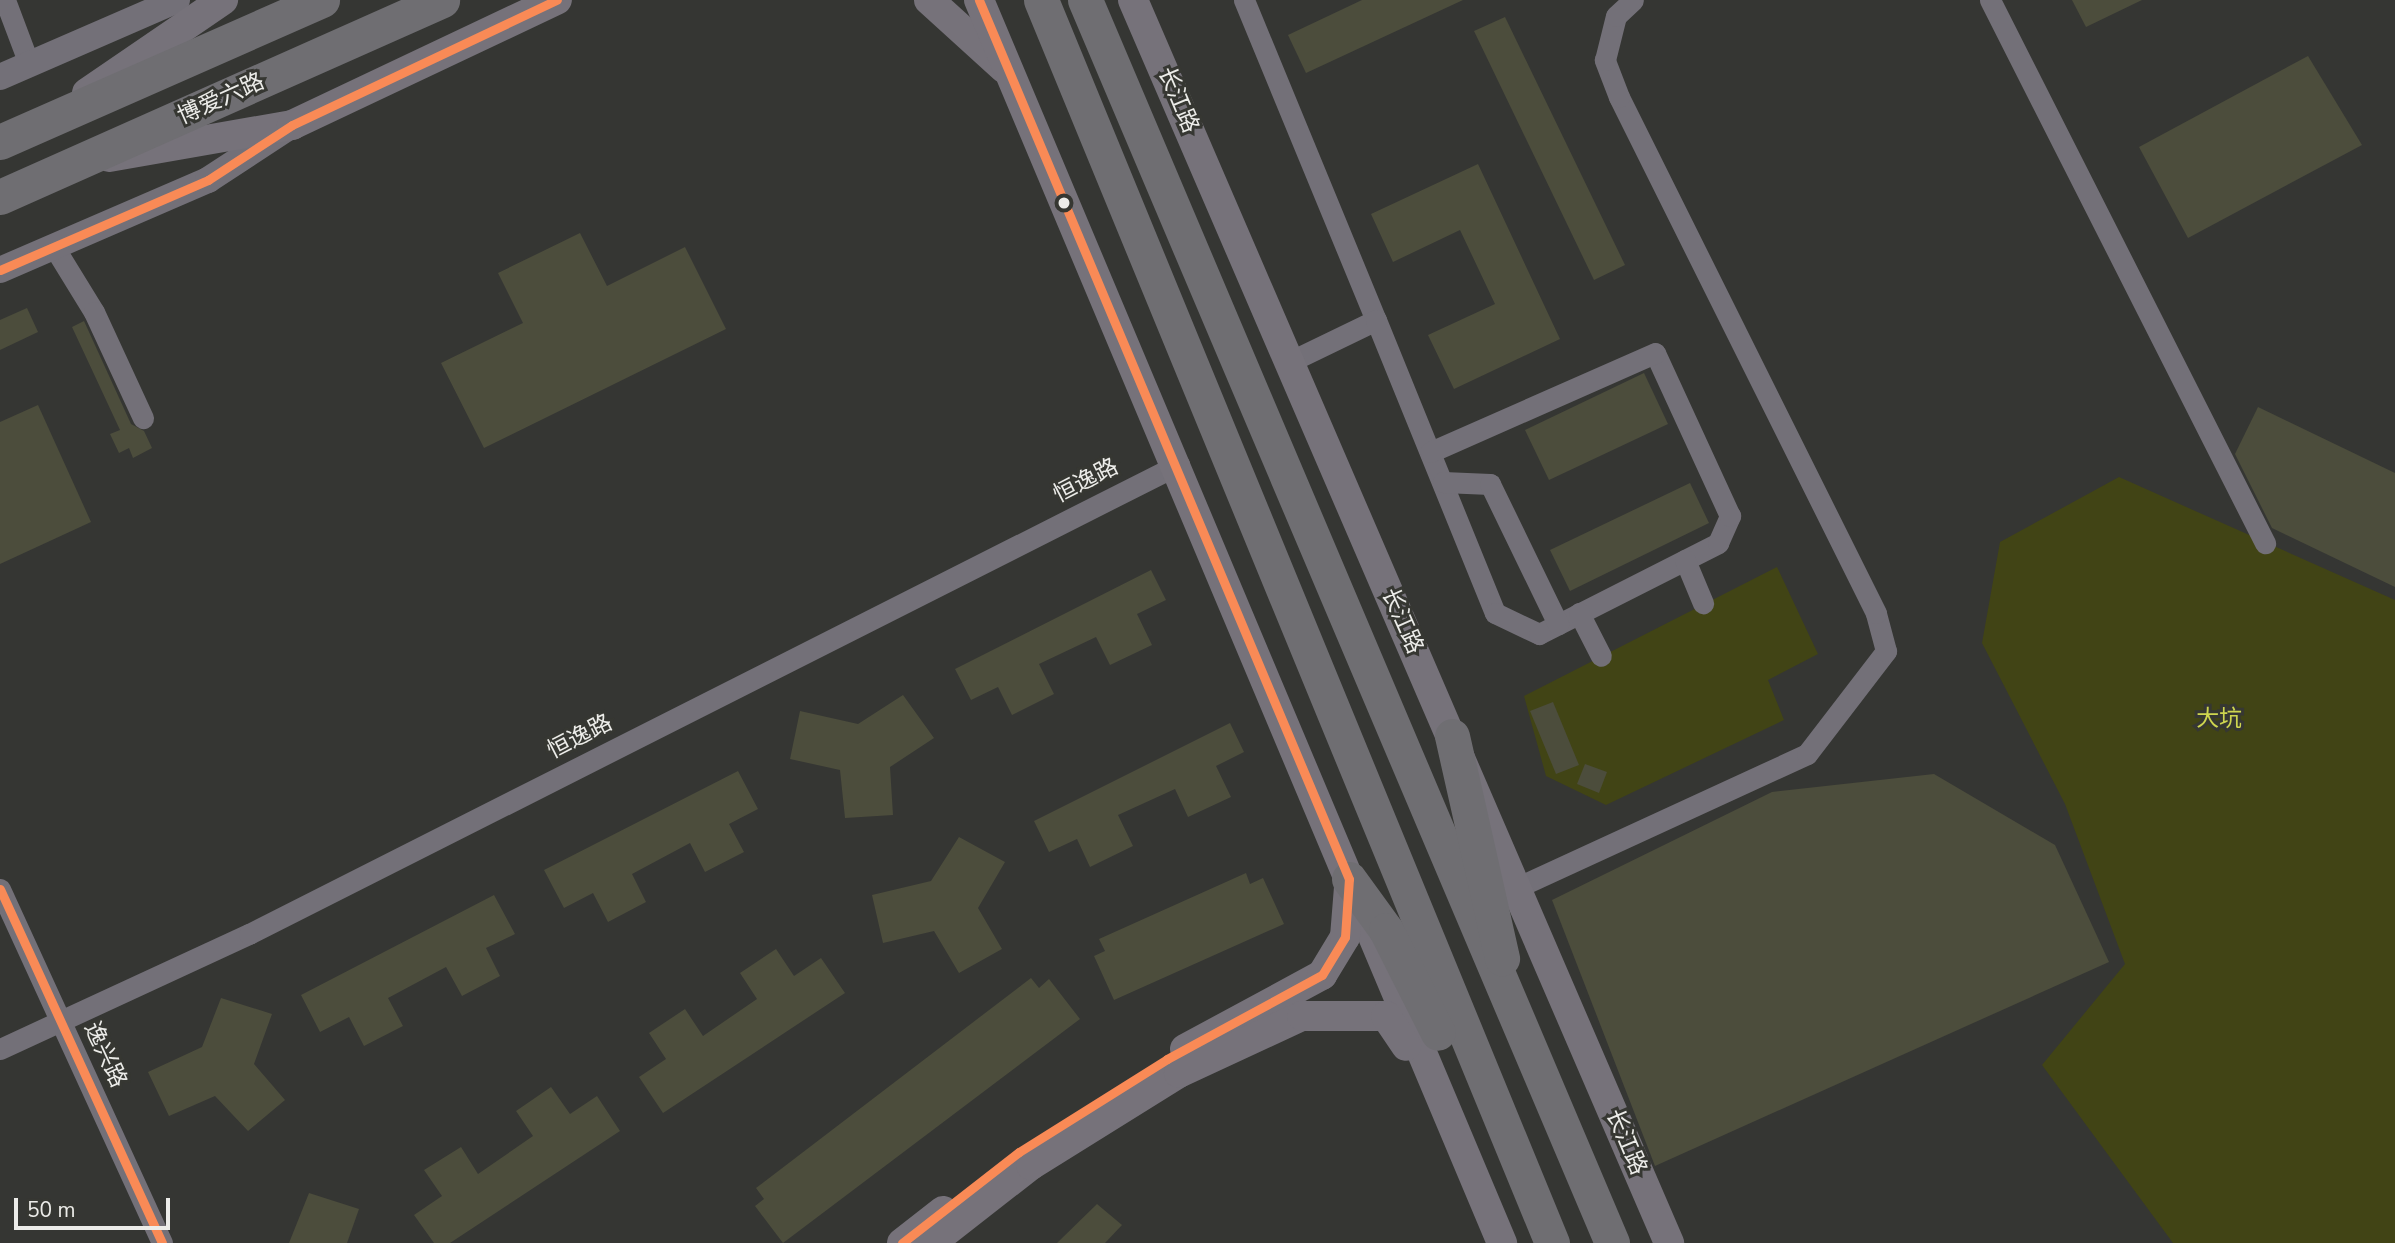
<!DOCTYPE html>
<html>
<head>
<meta charset="utf-8">
<style>
  body { margin:0 }
  #map { position:relative; width:2395px; height:1243px; overflow:hidden; background:#353633; font-family:"Nunito Sans","Noto Sans SC",sans-serif }
  div>[style] { position:absolute }
  [style*='--x'] { left:calc(var(--x)*1px); top:calc(var(--y)*1px); width:calc(var(--w)*1px); rotate:calc(var(--a)*1deg) }
  .green>* { inset:0; background:#414415 }
  .building>* { inset:0; background:#4c4d3c }
  .minor>* { height:21px; margin:-10.5px; padding:0 10.5px; transform-origin:10.5px; border-radius:10.5px; background:#737078 }
  .tertiary>* { height:26px; margin:-13px; padding:0 13px; transform-origin:13px; border-radius:13px; background:#737078 }
  .secondary>* { height:30px; margin:-15px; padding:0 15px; transform-origin:15px; border-radius:15px; background:#76727a }
  .trunk>* { height:35px; margin:-17.5px; padding:0 17.5px; transform-origin:17.5px; border-radius:17.5px; background:#6f6e72 }
  .bus-1>* { height:9px; margin:-4.5px; padding:0 4.5px; transform-origin:4.5px; border-radius:4.5px; background:#f98a56 }
  .dots>* { width:19px; height:19px; translate:-50% -50%; box-sizing:border-box; border:4px solid #363732; border-radius:50% }
  span { translate:-50% -50%; white-space:nowrap; text-align:center; line-height:1.15; -webkit-text-stroke:6px #363732; paint-order:stroke }
  .street-label { font-size:23px; color:#ecece9 }
  .park-label { font-size:23px; color:#ced54f }
  .scale { position:absolute; left:14px; top:1198px; width:156px; height:32px; box-sizing:border-box; border:4px solid #ecece9; border-top:0; padding-left:9px; font-size:21px; line-height:24px; white-space:nowrap; color:#ecece9; -webkit-text-stroke:5px #363732; paint-order:stroke }
</style>
</head>
<body>
<div id="map">
  <div class="green">
    <div style="clip-path:polygon(2119px 477px,2395px 600px,2395px 1243px,2173px 1243px,2042px 1065px,2125px 964px,2065px 804px,1982px 643px,2000px 542px)"></div>
    <div style="clip-path:polygon(1777px 567px,1818px 654px,1768px 680px,1784px 720px,1606px 805px,1546px 776px,1524px 696px)"></div>
  </div>
  <div class="building">
    <div style="clip-path:polygon(1362px 0,1463px 0,1306px 73px,1288px 35px)"></div>
    <div style="clip-path:polygon(2072px 0,2142px 0,2086px 27px)"></div>
    <div style="clip-path:polygon(1505px 17px,1625px 265px,1594px 280px,1474px 31px)"></div>
    <div style="clip-path:polygon(2308px 56px,2362px 145px,2188px 238px,2139px 147px)"></div>
    <div style="clip-path:polygon(1478px 164px,1560px 339px,1454px 389px,1428px 335px,1495px 304px,1460px 230px,1393px 262px,1371px 214px)"></div>
    <div style="clip-path:polygon(580px 233px,607px 286px,685px 247px,726px 329px,484px 448px,441px 363px,523px 323px,498px 273px)"></div>
    <div style="clip-path:polygon(27px 308px,38px 332px,0 350px,0 320px)"></div>
    <div style="clip-path:polygon(84px 321px,131px 424px,144px 431px,152px 448px,133px 458px,129px 448px,119px 453px,110px 434px,120px 430px,72px 327px)"></div>
    <div style="clip-path:polygon(1644px 373px,1668px 424px,1549px 480px,1525px 430px)"></div>
    <div style="clip-path:polygon(38px 405px,91px 522px,0 564px,0 422px)"></div>
    <div style="clip-path:polygon(2258px 407px,2395px 473px,2395px 587px,2272px 528px,2235px 454px)"></div>
    <div style="clip-path:polygon(1690px 483px,1709px 523px,1570px 591px,1550px 550px)"></div>
    <div style="clip-path:polygon(1151px 570px,1166px 600px,1137px 614px,1152px 645px,1110px 665px,1096px 637px,1039px 664px,1054px 694px,1012px 715px,998px 687px,971px 700px,955px 669px)"></div>
    <div style="clip-path:polygon(903px 695px,934px 738px,890px 767px,893px 815px,845px 818px,840px 770px,790px 759px,800px 711px,858px 724px)"></div>
    <div style="clip-path:polygon(1553px 702px,1579px 765px,1556px 774px,1530px 711px)"></div>
    <div style="clip-path:polygon(1230px 723px,1244px 752px,1216px 766px,1231px 797px,1188px 817px,1175px 789px,1118px 815px,1133px 846px,1090px 867px,1077px 839px,1049px 852px,1034px 821px)"></div>
    <div style="clip-path:polygon(1585px 764px,1607px 772px,1599px 793px,1577px 784px)"></div>
    <div style="clip-path:polygon(738px 771px,758px 809px,729px 824px,744px 852px,705px 872px,690px 843px,632px 874px,646px 902px,608px 922px,593px 893px,564px 908px,544px 870px)"></div>
    <div style="clip-path:polygon(1934px 774px,2055px 845px,2109px 962px,1655px 1166px,1552px 900px,1772px 792px)"></div>
    <div style="clip-path:polygon(959px 837px,1005px 862px,978px 908px,1002px 949px,959px 973px,934px 931px,883px 943px,872px 895px,931px 881px)"></div>
    <div style="clip-path:polygon(1246px 873px,1250px 884px,1263px 878px,1284px 924px,1114px 1000px,1094px 956px,1105px 951px,1099px 939px)"></div>
    <div style="clip-path:polygon(494px 895px,515px 934px,486px 948px,500px 976px,462px 996px,446px 967px,388px 998px,403px 1026px,364px 1046px,349px 1017px,320px 1032px,301px 995px)"></div>
    <div style="clip-path:polygon(776px 949px,794px 976px,821px 958px,845px 993px,663px 1113px,639px 1077px,666px 1059px,649px 1033px,685px 1009px,703px 1036px,757px 999px,740px 973px)"></div>
    <div style="clip-path:polygon(1031px 978px,1039px 988px,1049px 979px,1080px 1019px,783px 1243px,755px 1206px,764px 1199px,756px 1188px)"></div>
    <div style="clip-path:polygon(221px 998px,272px 1014px,254px 1064px,285px 1100px,248px 1131px,215px 1096px,169px 1116px,148px 1072px,202px 1047px)"></div>
    <div style="clip-path:polygon(551px 1087px,570px 1114px,597px 1096px,620px 1131px,450px 1243px,434px 1243px,414px 1215px,442px 1196px,424px 1170px,461px 1147px,478px 1174px,533px 1136px,516px 1111px)"></div>
    <div style="clip-path:polygon(309px 1193px,359px 1209px,347px 1243px,289px 1243px)"></div>
    <div style="clip-path:polygon(1097px 1204px,1122px 1225px,1105px 1243px,1057px 1243px)"></div>
  </div>
  <div class="minor">
    <div style="--x:5;--y:0;--w:68;--a:69.4"></div>
    <div style="--x:1244;--y:0;--w:346;--a:67.6"></div>
    <div style="--x:1376;--y:320;--w:97;--a:154.2"></div>
    <div style="--x:1990;--y:0;--w:609;--a:63.14"></div>
    <div style="--x:54;--y:247;--w:76;--a:58.4"></div>
    <div style="--x:94;--y:312;--w:117;--a:65.2"></div>
    <div style="--x:1376;--y:320;--w:316;--a:67.9"></div>
    <div style="--x:1495;--y:613;--w:49;--a:25.5"></div>
    <div style="--x:1539;--y:634;--w:201;--a:-26.9"></div>
    <div style="--x:1718;--y:543;--w:30;--a:-66"></div>
    <div style="--x:1730;--y:516;--w:179;--a:-114.7"></div>
    <div style="--x:1655;--y:353;--w:245;--a:156.2"></div>
    <div style="--x:1443;--y:482;--w:47;--a:2.4"></div>
    <div style="--x:1490;--y:484;--w:156;--a:64.1"></div>
    <div style="--x:1685;--y:560;--w:47;--a:67.3"></div>
    <div style="--x:1579;--y:613;--w:48;--a:62.9"></div>
    <div style="--x:1518;--y:887;--w:318;--a:-24.7"></div>
    <div style="--x:1807;--y:754;--w:130;--a:-52.5"></div>
    <div style="--x:1886;--y:651;--w:39;--a:-105"></div>
    <div style="--x:1876;--y:613;--w:576;--a:-116.48"></div>
    <div style="--x:1619;--y:97;--w:40;--a:-111"></div>
    <div style="--x:1605;--y:60;--w:45;--a:-76"></div>
    <div style="--x:1616;--y:16;--w:23;--a:-43"></div>
    <div style="--x:0;--y:889;--w:389;--a:65.4"></div>
    <div style="--x:0;--y:1049;--w:274;--a:-24.8"></div>
    <div style="--x:249;--y:934;--w:1042;--a:-26.81"></div>
  </div>
  <div class="tertiary">
    <div style="--x:0;--y:77;--w:193;--a:-23.5"></div>
    <div style="--x:0;--y:270;--w:227;--a:-23.4"></div>
    <div style="--x:208;--y:180;--w:97;--a:-33.2"></div>
  </div>
  <div class="secondary">
    <div style="--x:929;--y:0;--w:101;--a:42.2"></div>
    <div style="--x:979;--y:0;--w:1349;--a:67.18"></div>
    <div style="--x:1133;--y:0;--w:1354;--a:66.67"></div>
    <div style="--x:87;--y:93;--w:165;--a:-34.4"></div>
    <div style="--x:109;--y:157;--w:186;--a:-9.9"></div>
    <div style="--x:292;--y:125;--w:293;--a:-25.3"></div>
    <div style="--x:1185;--y:1049;--w:156;--a:-28.4"></div>
    <div style="--x:1322;--y:975;--w:44;--a:-58.8"></div>
    <div style="--x:1345;--y:937;--w:50;--a:-85.4"></div>
    <div style="--x:902;--y:1243;--w:52;--a:-38"></div>
    <div style="--x:931;--y:1243;--w:127;--a:-38"></div>
    <div style="--x:1031;--y:1165;--w:174;--a:-31.9"></div>
    <div style="--x:1179;--y:1073;--w:136;--a:-24.9"></div>
    <div style="--x:1302;--y:1016;--w:84;--a:0"></div>
    <div style="--x:1386;--y:1016;--w:36;--a:56"></div>
  </div>
  <div class="trunk">
    <div style="--x:1041;--y:0;--w:1344;--a:67.65"></div>
    <div style="--x:1085;--y:0;--w:1350;--a:67.02"></div>
    <div style="--x:0;--y:142;--w:352;--a:-23.8"></div>
    <div style="--x:0;--y:197;--w:484;--a:-24"></div>
    <div style="--x:1452;--y:736;--w:228;--a:77.3"></div>
    <div style="--x:1349;--y:879;--w:63;--a:54"></div>
    <div style="--x:1386;--y:930;--w:115;--a:63.2"></div>
  </div>
  <div class="bus-1">
    <div style="--x:0;--y:270;--w:227;--a:-23.4"></div>
    <div style="--x:208;--y:180;--w:100;--a:-33.2"></div>
    <div style="--x:292;--y:125;--w:293;--a:-25.3"></div>
    <div style="--x:0;--y:889;--w:389;--a:65.4"></div>
    <div style="--x:902;--y:1243;--w:148;--a:-37.9"></div>
    <div style="--x:1019;--y:1152;--w:175;--a:-32.1"></div>
    <div style="--x:1167;--y:1059;--w:176;--a:-28.5"></div>
    <div style="--x:1322;--y:975;--w:44;--a:-58.8"></div>
    <div style="--x:1345;--y:937;--w:58;--a:-86.1"></div>
    <div style="--x:1349;--y:879;--w:954;--a:-112.83"></div>
  </div>
  <div class="dots">
    <div style="left:1064px;top:203px;background:#ecece9"></div>
  </div>
  <div class="street-label">
    <span style="left:221px;top:99px;rotate:-24deg">博爱六路</span>
    <span style="left:1178px;top:100px;rotate:67deg">长江路</span>
    <span style="left:1086px;top:481px;rotate:-27deg">恒逸路</span>
    <span style="left:1402px;top:621px;rotate:66deg">长江路</span>
    <span style="left:580px;top:737px;rotate:-27deg">恒逸路</span>
    <span style="left:105px;top:1055px;rotate:65deg">逸兴路</span>
    <span style="left:1626px;top:1142px;rotate:67deg">长江路</span>
  </div>
  <div class="park-label">
    <span style="left:2219px;top:719px">大坑</span>
  </div>
  <div class="scale">50 m</div>
</div>
</body>
</html>
